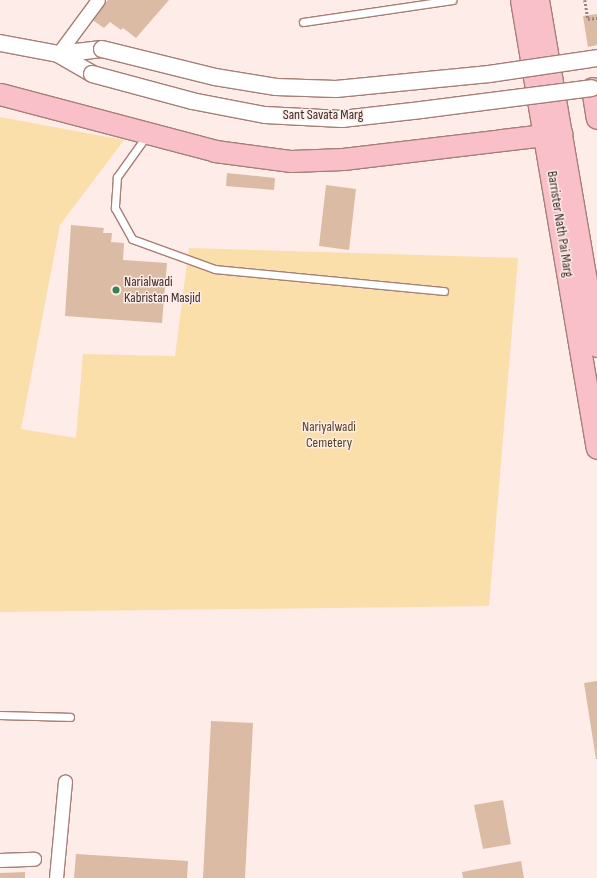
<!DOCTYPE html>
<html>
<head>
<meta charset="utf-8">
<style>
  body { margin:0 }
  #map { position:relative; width:597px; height:878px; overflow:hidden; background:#fdece8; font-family:"Sofia Sans Condensed",sans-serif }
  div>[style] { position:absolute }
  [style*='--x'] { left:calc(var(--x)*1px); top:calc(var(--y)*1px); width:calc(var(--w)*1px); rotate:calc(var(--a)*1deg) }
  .green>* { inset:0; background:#fbdfaa }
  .building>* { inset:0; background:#dbbba3 }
  .path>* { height:2.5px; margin-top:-1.25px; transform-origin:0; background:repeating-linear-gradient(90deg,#968582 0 2px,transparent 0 4px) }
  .roads { filter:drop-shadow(1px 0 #a57f76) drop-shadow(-1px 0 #a57f76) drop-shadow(0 1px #a57f76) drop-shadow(0 -1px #a57f76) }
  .service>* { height:7px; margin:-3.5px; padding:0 3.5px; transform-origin:3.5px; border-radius:3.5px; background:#fff }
  .minor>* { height:13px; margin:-6.5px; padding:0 6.5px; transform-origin:6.5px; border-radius:6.5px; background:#fff }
  .tertiary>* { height:16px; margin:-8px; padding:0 8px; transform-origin:8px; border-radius:8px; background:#fff }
  .primary>* { height:21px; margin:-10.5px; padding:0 10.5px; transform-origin:10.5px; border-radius:10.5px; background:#f9c0c9 }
  .bridges { filter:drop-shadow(1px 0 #a57f76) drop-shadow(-1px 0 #a57f76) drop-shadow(0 1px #a57f76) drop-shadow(0 -1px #a57f76) }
  .tertiary-bridge>* { height:16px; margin:-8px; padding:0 8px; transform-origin:8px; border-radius:8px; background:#fff }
  .dots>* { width:11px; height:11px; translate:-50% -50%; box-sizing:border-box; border:2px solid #fdece8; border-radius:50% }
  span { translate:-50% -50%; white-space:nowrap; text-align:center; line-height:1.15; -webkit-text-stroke:3px #fdece8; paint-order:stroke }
  .street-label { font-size:14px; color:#3c2c29 }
  .poi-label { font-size:14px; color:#3c2c29 }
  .left { translate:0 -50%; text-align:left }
  .park-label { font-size:14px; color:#574522 }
</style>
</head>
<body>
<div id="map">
  <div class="green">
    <div style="clip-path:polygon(0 117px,124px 140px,60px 225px,21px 429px,76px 438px,83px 354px,175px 356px,189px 248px,518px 258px,489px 606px,0 612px)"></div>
  </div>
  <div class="building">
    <div style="clip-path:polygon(108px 0,169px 0,136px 38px,123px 28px,121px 30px,110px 22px,104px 28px,91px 19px)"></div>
    <div style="clip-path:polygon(597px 14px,597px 45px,588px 47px,583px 16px)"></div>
    <div style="clip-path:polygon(227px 173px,275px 178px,274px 190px,226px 186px)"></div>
    <div style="clip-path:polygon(326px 185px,356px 189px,349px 250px,319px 246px)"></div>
    <div style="clip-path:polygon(71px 225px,104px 228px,103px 233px,112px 233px,111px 242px,124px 243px,123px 260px,167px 263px,162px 323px,65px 316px)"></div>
    <div style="clip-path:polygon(597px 681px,597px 759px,596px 759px,584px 683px)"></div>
    <div style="clip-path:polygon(211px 721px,253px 723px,245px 878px,203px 878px)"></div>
    <div style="clip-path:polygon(503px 800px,511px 844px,483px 849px,474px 805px)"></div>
    <div style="clip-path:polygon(76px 854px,188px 861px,187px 878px,74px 878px)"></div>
    <div style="clip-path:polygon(521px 861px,524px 878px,463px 878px,462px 872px)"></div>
    <div style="clip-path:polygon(25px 872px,25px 878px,0 878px,0 873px)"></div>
  </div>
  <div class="path">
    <div style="--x:585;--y:0;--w:19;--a:81"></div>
    <div style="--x:588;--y:19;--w:9;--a:-6"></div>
  </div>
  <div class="roads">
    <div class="service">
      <div style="--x:303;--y:22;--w:151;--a:-8.4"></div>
      <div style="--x:147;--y:135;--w:52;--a:125.5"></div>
      <div style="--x:117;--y:177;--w:31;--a:94"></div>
      <div style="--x:115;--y:208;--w:35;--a:61"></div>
      <div style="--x:132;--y:239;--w:88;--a:19.9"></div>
      <div style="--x:215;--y:269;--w:230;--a:5.5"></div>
      <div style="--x:0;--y:715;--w:70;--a:1.6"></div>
    </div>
    <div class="minor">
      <div style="--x:58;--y:54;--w:67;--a:-53.5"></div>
      <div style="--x:0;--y:860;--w:34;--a:-2"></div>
      <div style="--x:56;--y:878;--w:97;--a:-84.7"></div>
    </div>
    <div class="tertiary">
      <div style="--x:0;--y:43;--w:59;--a:10.7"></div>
      <div style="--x:58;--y:54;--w:39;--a:30"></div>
      <div style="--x:58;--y:54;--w:44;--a:-6.5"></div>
    </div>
    <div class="primary">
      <div style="--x:521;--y:0;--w:454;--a:80.4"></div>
      <div style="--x:538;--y:0;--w:351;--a:80.3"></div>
      <div style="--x:592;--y:88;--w:30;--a:81"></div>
      <div style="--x:0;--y:94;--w:222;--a:14.8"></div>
      <div style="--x:215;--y:151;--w:77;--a:7.5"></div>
      <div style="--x:291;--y:161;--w:52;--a:-2.2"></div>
      <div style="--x:343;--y:159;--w:220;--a:-6.8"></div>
    </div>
  </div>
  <div class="bridges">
    <div class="tertiary-bridge">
      <div style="--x:102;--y:49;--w:116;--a:13.9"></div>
      <div style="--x:215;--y:77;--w:62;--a:9.3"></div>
      <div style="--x:276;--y:87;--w:60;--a:1.9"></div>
      <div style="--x:336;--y:89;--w:154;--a:-5.6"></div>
      <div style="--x:489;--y:74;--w:109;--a:-8.4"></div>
      <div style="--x:92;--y:74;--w:104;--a:15.1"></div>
      <div style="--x:192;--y:101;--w:74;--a:10.9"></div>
      <div style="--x:265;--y:115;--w:77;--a:3"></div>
      <div style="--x:342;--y:119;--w:80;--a:-6.5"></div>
      <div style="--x:421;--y:110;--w:172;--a:-7.3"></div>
    </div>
  </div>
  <div class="dots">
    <div style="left:116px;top:290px;background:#348353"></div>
  </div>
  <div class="street-label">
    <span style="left:323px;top:115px">Sant Savata Marg</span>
    <span style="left:560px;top:224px;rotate:81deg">Barrister Nath Pai Marg</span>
  </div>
  <div class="poi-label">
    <span class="left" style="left:124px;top:290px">Narialwadi<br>Kabristan Masjid</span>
  </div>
  <div class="park-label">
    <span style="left:329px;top:435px">Nariyalwadi<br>Cemetery</span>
  </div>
</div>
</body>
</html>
